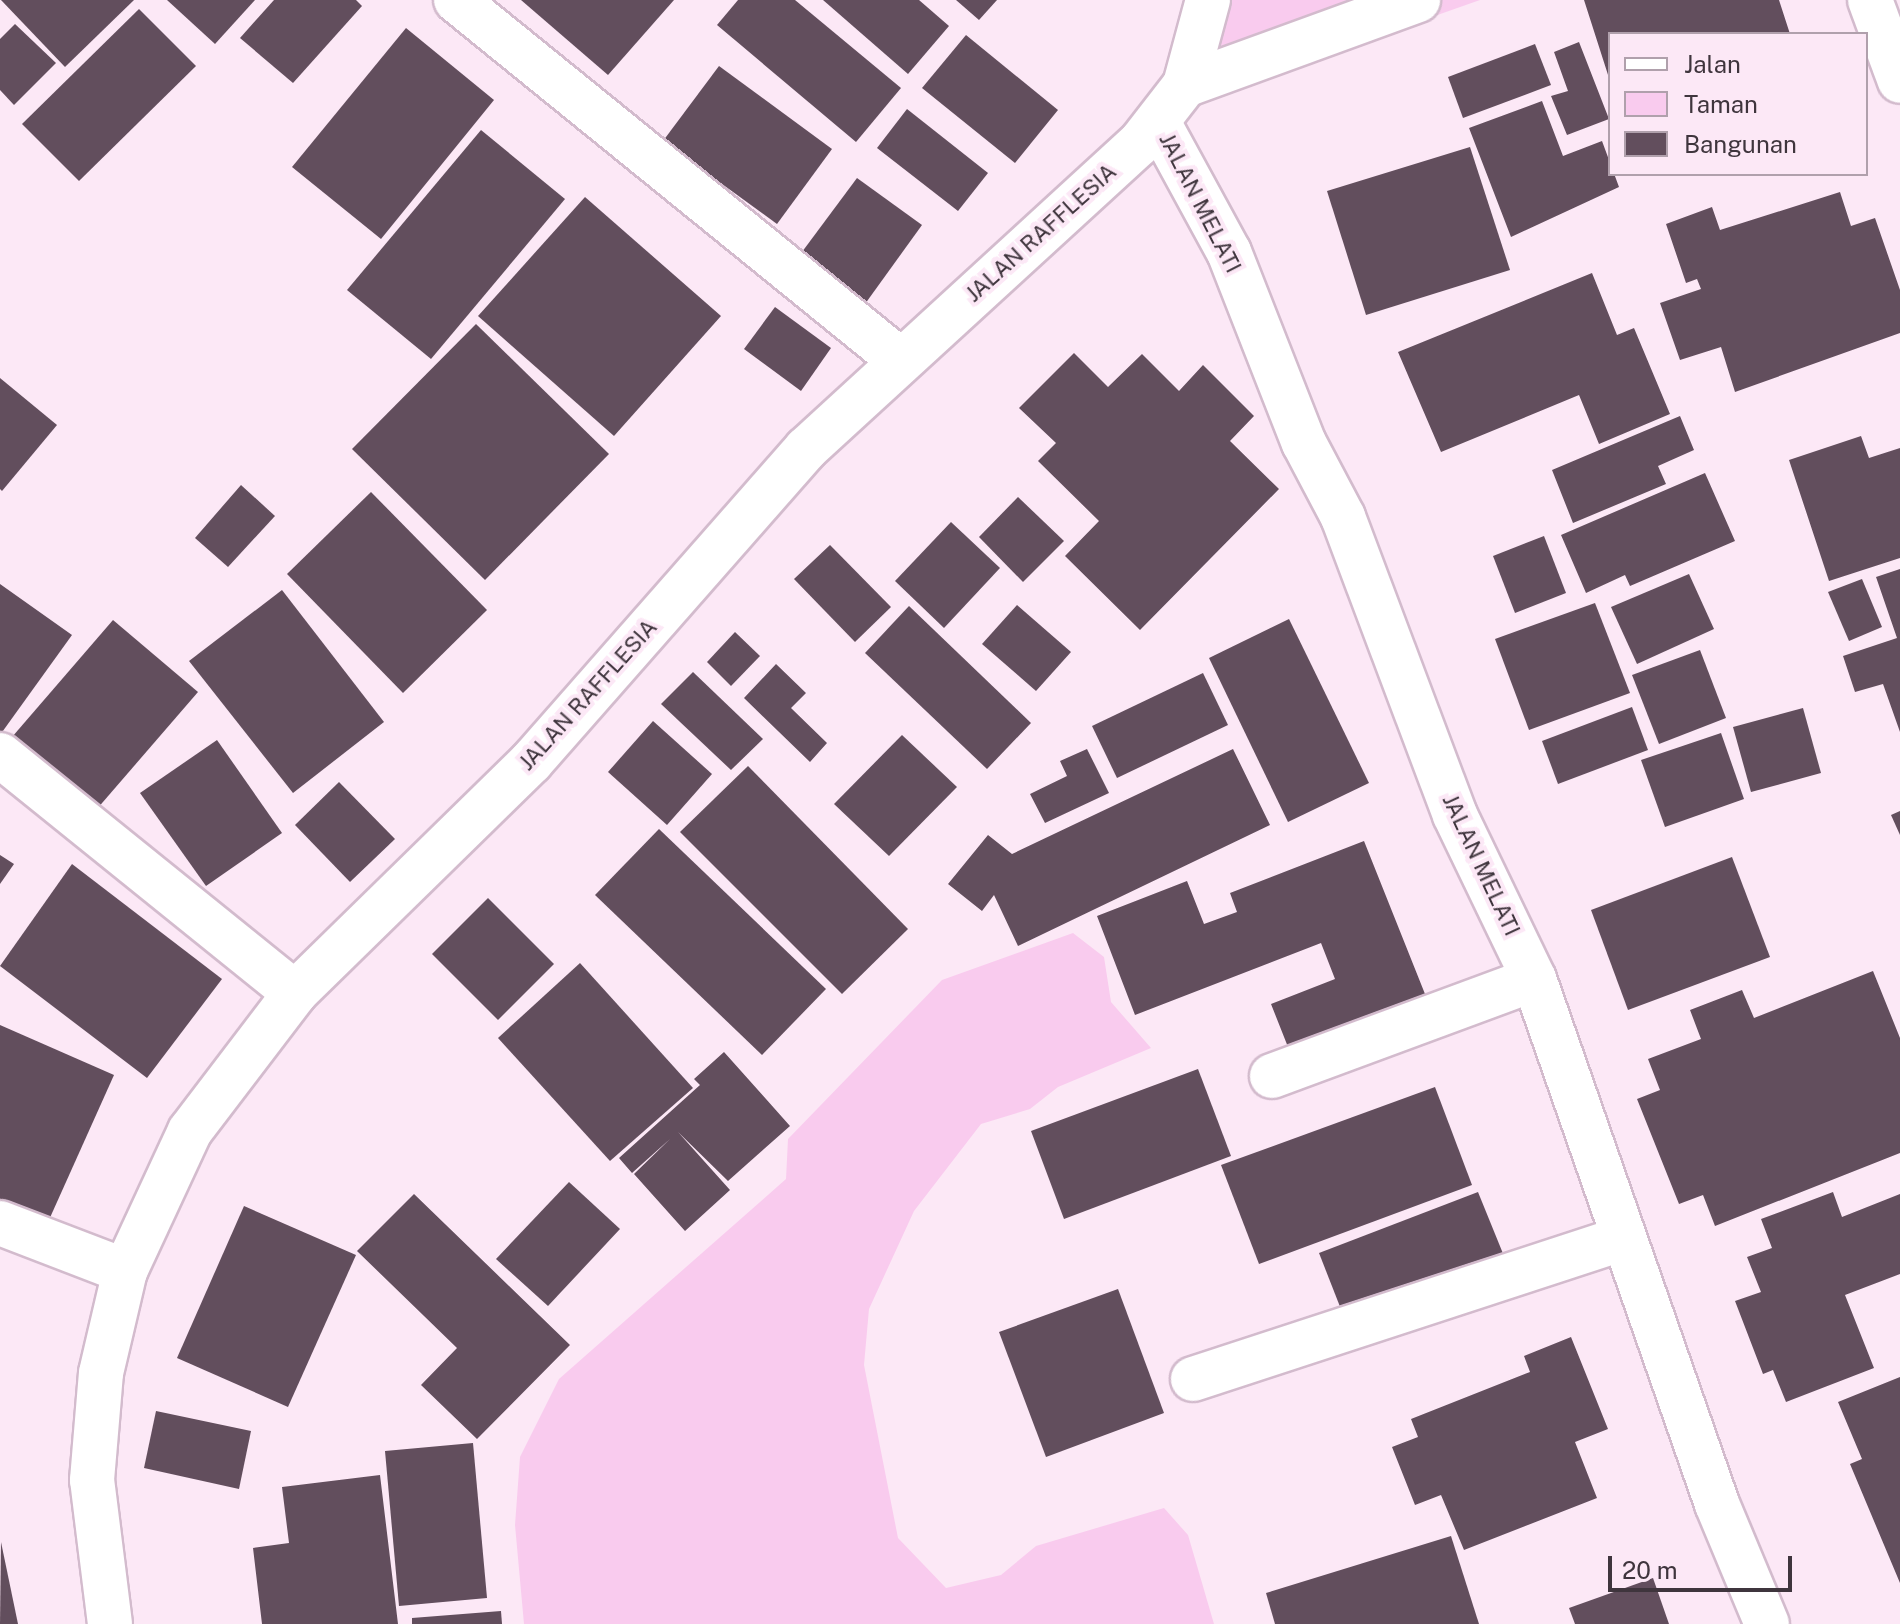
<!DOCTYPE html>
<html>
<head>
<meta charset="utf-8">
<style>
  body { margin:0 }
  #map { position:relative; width:1900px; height:1624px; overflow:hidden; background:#fce8f6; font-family:"Public Sans",sans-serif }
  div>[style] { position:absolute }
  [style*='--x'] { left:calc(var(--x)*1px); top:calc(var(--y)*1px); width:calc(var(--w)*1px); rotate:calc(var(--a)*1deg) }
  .green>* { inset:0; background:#f9cbee }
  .building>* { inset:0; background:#624e5d }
  .roads { filter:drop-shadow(2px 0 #d3bbcd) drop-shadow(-2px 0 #d3bbcd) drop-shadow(0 2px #d3bbcd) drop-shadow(0 -2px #d3bbcd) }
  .minor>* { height:44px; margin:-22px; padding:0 22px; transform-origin:22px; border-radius:22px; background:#fff }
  span { translate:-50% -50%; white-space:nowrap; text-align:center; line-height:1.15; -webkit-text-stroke:8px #fce8f6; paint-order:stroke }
  .street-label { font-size:22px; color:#3f353d }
  .legend { position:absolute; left:1608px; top:32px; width:260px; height:144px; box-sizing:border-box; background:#fce8f6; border:2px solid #b0a0ac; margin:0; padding:10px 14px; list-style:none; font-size:24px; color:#3f353d }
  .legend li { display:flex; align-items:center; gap:16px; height:40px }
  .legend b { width:40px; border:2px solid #b0a0ac }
  .scale { position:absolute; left:1608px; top:1556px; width:184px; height:36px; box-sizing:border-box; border:4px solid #3f353d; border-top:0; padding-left:10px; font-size:24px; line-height:28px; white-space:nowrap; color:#3f353d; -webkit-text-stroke:6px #fce8f6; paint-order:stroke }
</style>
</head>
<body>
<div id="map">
  <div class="green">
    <div style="clip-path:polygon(1219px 0,1480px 0,1179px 106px)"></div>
    <div style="clip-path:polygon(1073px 933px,1104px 957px,1111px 1002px,1151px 1048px,1058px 1087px,1030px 1109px,981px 1124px,914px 1211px,869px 1309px,864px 1365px,898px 1538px,946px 1588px,1001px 1575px,1036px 1546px,1164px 1508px,1188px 1535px,1214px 1624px,524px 1624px,515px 1525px,520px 1457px,559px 1379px,786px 1179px,788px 1139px,942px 980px)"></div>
  </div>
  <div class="building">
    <div style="clip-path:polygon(1px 0,134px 0,65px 67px)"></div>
    <div style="clip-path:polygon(167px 0,255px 0,215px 44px)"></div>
    <div style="clip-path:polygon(274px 0,356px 0,362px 6px,293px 83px,240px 38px)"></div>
    <div style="clip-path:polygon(521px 0,674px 0,608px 75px)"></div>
    <div style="clip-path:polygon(738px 0,795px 0,901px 88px,856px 142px,717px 25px)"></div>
    <div style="clip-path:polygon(823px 0,919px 0,949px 26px,908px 74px)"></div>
    <div style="clip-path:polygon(956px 0,997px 0,979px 20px)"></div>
    <div style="clip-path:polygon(1584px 0,1779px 0,1790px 34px,1610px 34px,1609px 78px)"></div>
    <div style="clip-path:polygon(139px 9px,196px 66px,79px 181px,22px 124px)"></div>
    <div style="clip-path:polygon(15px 24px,56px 63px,14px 105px,0 90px,0 39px)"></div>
    <div style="clip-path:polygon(406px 28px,494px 100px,381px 239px,292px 167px)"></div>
    <div style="clip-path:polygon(966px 35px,1058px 110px,1015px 163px,922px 88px)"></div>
    <div style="clip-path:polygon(1579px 42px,1609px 119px,1567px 135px,1551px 96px,1568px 91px,1554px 52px)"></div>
    <div style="clip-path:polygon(1535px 44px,1551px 85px,1463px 118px,1448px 77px)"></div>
    <div style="clip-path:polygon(719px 66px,832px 149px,777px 224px,663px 141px)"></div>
    <div style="clip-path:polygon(1542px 101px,1563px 156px,1602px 141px,1619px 187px,1511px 237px,1469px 128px)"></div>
    <div style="clip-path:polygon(907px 109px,988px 173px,958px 211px,877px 148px)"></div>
    <div style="clip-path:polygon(481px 130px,565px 199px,431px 359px,347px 290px)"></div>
    <div style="clip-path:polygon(1470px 147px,1510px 270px,1366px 315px,1327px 191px)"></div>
    <div style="clip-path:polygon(857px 178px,922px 225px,865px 304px,799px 256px)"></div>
    <div style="clip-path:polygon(1840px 192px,1851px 226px,1875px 218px,1900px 290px,1900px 333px,1735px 392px,1721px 347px,1680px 360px,1660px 303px,1701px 289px,1697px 279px,1686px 283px,1666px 224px,1712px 207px,1720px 230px)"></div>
    <div style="clip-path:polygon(585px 197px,721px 316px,614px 436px,478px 316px)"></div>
    <div style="clip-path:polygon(1592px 273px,1617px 335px,1634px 328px,1670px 414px,1599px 444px,1579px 395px,1441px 452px,1398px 352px)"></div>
    <div style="clip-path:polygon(775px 307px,831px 348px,801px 391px,744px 349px)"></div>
    <div style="clip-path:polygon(476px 324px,609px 454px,485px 580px,352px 449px)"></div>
    <div style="clip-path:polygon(1074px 353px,1108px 387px,1142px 354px,1179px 391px,1203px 365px,1254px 416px,1230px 441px,1279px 489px,1140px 630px,1065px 556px,1099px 521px,1038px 461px,1056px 443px,1019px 408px)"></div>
    <div style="clip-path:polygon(0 378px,57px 425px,2px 491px,0 489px)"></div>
    <div style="clip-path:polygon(1680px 416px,1694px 450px,1658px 466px,1666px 484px,1573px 523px,1552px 470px)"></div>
    <div style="clip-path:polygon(1861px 436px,1869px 458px,1900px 448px,1900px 558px,1829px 581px,1789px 460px)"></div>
    <div style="clip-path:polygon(1705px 473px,1735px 541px,1630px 586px,1625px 575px,1586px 593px,1561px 535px)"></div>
    <div style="clip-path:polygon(241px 485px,275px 516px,228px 567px,195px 538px)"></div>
    <div style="clip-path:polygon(371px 492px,487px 610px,403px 693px,287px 574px)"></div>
    <div style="clip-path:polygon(1018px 497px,1064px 541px,1023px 582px,979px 537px)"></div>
    <div style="clip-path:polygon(951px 522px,1000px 568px,944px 628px,895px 581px)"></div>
    <div style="clip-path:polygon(1544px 536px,1566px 593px,1515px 613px,1493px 556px)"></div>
    <div style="clip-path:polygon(830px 545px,891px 607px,855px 642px,794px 579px)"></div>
    <div style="clip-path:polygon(1900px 569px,1900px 732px,1883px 684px,1855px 692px,1843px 656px,1897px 638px,1876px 577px)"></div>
    <div style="clip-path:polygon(1689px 574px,1714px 629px,1637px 664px,1611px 607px)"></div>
    <div style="clip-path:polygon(1862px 579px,1882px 627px,1849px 641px,1828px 592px)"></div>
    <div style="clip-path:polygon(0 584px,72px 635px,0 735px)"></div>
    <div style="clip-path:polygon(282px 590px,384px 722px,293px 793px,189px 661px)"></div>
    <div style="clip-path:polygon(1595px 603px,1630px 693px,1529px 730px,1495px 639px)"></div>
    <div style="clip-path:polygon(1017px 605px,1071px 652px,1036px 691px,982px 644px)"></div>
    <div style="clip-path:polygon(909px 606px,1031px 723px,987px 769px,865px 653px)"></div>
    <div style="clip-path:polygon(1289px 619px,1369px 783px,1288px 822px,1209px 658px)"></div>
    <div style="clip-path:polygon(113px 620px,198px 692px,90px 817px,6px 744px)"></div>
    <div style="clip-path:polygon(735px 632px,760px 656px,731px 686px,707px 662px)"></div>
    <div style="clip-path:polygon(1700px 650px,1726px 718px,1659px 744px,1632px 675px)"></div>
    <div style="clip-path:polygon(776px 664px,806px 693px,791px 708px,827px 743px,810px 762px,744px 698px)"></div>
    <div style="clip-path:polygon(693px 672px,763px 739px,731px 770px,661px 704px)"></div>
    <div style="clip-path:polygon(1203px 673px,1228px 725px,1117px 778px,1092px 726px)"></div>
    <div style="clip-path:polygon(1632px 707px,1648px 750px,1558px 784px,1542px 741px)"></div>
    <div style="clip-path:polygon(1803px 708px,1821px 773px,1751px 792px,1733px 727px)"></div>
    <div style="clip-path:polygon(653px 721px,712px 774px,667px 825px,608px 772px)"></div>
    <div style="clip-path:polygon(1721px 733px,1744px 799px,1665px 827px,1641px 760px)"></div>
    <div style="clip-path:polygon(902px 735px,957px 787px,889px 856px,834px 804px)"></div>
    <div style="clip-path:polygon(217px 740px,282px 833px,206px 886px,140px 793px)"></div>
    <div style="clip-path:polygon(1087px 749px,1109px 793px,1045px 823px,1030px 794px,1067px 776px,1060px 761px)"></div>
    <div style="clip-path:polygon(1233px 749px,1270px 825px,1018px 946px,994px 895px,982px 911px,948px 884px,988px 835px,1012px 854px)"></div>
    <div style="clip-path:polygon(748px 766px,908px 929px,842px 994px,680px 832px)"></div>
    <div style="clip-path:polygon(339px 782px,395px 839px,350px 882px,295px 825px)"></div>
    <div style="clip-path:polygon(1900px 811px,1900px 835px,1891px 815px)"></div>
    <div style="clip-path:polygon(659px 829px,826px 989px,762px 1055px,595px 895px)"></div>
    <div style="clip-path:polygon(1364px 841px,1425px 994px,1288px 1047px,1271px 1004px,1335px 979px,1321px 943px,1135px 1015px,1097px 916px,1187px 881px,1204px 924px,1237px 912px,1230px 893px)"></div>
    <div style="clip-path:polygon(0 855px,14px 864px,0 884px)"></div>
    <div style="clip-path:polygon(1732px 857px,1770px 957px,1628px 1010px,1591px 910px)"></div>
    <div style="clip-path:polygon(72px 864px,222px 979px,147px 1078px,0 966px)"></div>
    <div style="clip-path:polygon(488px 898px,554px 964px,498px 1020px,432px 954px)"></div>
    <div style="clip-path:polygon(580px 963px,693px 1088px,610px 1161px,498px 1038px)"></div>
    <div style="clip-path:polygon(1873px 971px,1900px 1038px,1900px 1153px,1715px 1226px,1703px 1195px,1679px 1204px,1637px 1099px,1660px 1090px,1648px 1059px,1701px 1039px,1690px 1010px,1742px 990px,1754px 1018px)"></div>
    <div style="clip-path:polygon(0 1025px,114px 1075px,44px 1231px,0 1211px)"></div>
    <div style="clip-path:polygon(724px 1052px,790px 1126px,728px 1181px,678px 1132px,730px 1190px,685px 1231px,634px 1174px,670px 1139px,632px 1173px,619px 1158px,700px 1085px,694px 1079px)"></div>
    <div style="clip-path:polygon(1198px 1069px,1231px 1156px,1064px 1219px,1031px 1131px)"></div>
    <div style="clip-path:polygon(1435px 1087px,1472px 1185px,1259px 1264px,1221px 1165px)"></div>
    <div style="clip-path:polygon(569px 1182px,620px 1229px,548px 1306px,496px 1259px)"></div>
    <div style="clip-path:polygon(1478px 1192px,1506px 1261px,1346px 1322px,1319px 1253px)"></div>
    <div style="clip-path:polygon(1833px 1192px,1842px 1217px,1900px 1194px,1900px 1274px,1845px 1295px,1874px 1368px,1786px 1402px,1773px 1370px,1763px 1374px,1735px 1301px,1761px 1292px,1747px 1257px,1772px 1248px,1761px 1219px)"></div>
    <div style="clip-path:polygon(414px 1194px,570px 1345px,477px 1439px,421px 1385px,457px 1348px,357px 1251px)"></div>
    <div style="clip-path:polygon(244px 1206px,356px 1255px,288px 1407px,177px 1358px)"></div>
    <div style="clip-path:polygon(1118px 1289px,1164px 1413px,1046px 1457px,999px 1332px)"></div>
    <div style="clip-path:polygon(1571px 1337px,1608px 1429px,1575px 1442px,1597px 1498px,1464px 1550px,1441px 1495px,1415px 1505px,1392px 1447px,1418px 1437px,1411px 1419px,1530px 1372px,1524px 1356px)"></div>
    <div style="clip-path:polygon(1900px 1377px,1900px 1583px,1850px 1464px,1862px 1459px,1838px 1402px)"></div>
    <div style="clip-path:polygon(156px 1411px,251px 1431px,239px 1489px,144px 1468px)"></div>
    <div style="clip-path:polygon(473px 1443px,487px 1598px,399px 1606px,385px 1451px)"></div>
    <div style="clip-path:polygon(380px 1475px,398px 1624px,262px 1624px,253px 1548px,289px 1543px,282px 1487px)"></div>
    <div style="clip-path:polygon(1451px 1536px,1479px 1624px,1275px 1624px,1266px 1593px)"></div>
    <div style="clip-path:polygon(1px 1542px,18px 1624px,0 1624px)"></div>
    <div style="clip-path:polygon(1653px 1578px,1669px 1624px,1575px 1624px,1569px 1608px)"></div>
    <div style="clip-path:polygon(501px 1611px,502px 1624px,412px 1624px,412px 1618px)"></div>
  </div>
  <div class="roads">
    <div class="minor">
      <div style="--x:456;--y:0;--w:573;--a:39.05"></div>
      <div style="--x:1870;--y:0;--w:86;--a:69.7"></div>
      <div style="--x:1185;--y:85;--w:88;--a:-74.9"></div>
      <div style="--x:1158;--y:122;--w:148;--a:61.4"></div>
      <div style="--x:1229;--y:252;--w:205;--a:68.6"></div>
      <div style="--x:1304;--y:443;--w:84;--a:62.2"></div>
      <div style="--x:1343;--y:517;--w:318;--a:69.4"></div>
      <div style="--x:1455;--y:815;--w:182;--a:64.3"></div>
      <div style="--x:1534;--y:979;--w:556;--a:70.78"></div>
      <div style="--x:1717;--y:1504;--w:130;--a:67.4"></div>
      <div style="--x:0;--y:755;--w:379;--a:38.9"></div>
      <div style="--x:1272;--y:1076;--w:279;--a:-20.3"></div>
      <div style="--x:0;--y:1223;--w:134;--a:21"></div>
      <div style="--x:1193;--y:1379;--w:453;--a:-18.1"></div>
      <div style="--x:110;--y:1624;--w:145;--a:-97.1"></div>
      <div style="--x:92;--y:1480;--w:107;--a:-85.2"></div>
      <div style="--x:101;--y:1373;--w:105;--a:-76.8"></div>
      <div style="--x:125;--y:1271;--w:154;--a:-65.1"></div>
      <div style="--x:190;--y:1131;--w:173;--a:-52.7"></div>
      <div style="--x:295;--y:993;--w:330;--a:-44.4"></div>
      <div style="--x:531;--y:762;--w:417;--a:-48.7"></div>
      <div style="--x:806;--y:449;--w:453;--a:-42.5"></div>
      <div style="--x:1140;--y:143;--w:73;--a:-52.2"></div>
      <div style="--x:1185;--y:85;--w:248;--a:-20"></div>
    </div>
  </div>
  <div class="street-label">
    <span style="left:1200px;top:203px;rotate:63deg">JALAN MELATI</span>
    <span style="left:1041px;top:233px;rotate:-42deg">JALAN RAFFLESIA</span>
    <span style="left:588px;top:695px;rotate:-48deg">JALAN RAFFLESIA</span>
    <span style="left:1481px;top:865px;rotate:65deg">JALAN MELATI</span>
  </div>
  <ul class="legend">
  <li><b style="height:10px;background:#fff"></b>Jalan</li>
  <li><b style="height:22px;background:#f9cbee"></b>Taman</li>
  <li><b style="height:22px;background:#624e5d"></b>Bangunan</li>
  </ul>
  <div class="scale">20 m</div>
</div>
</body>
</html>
